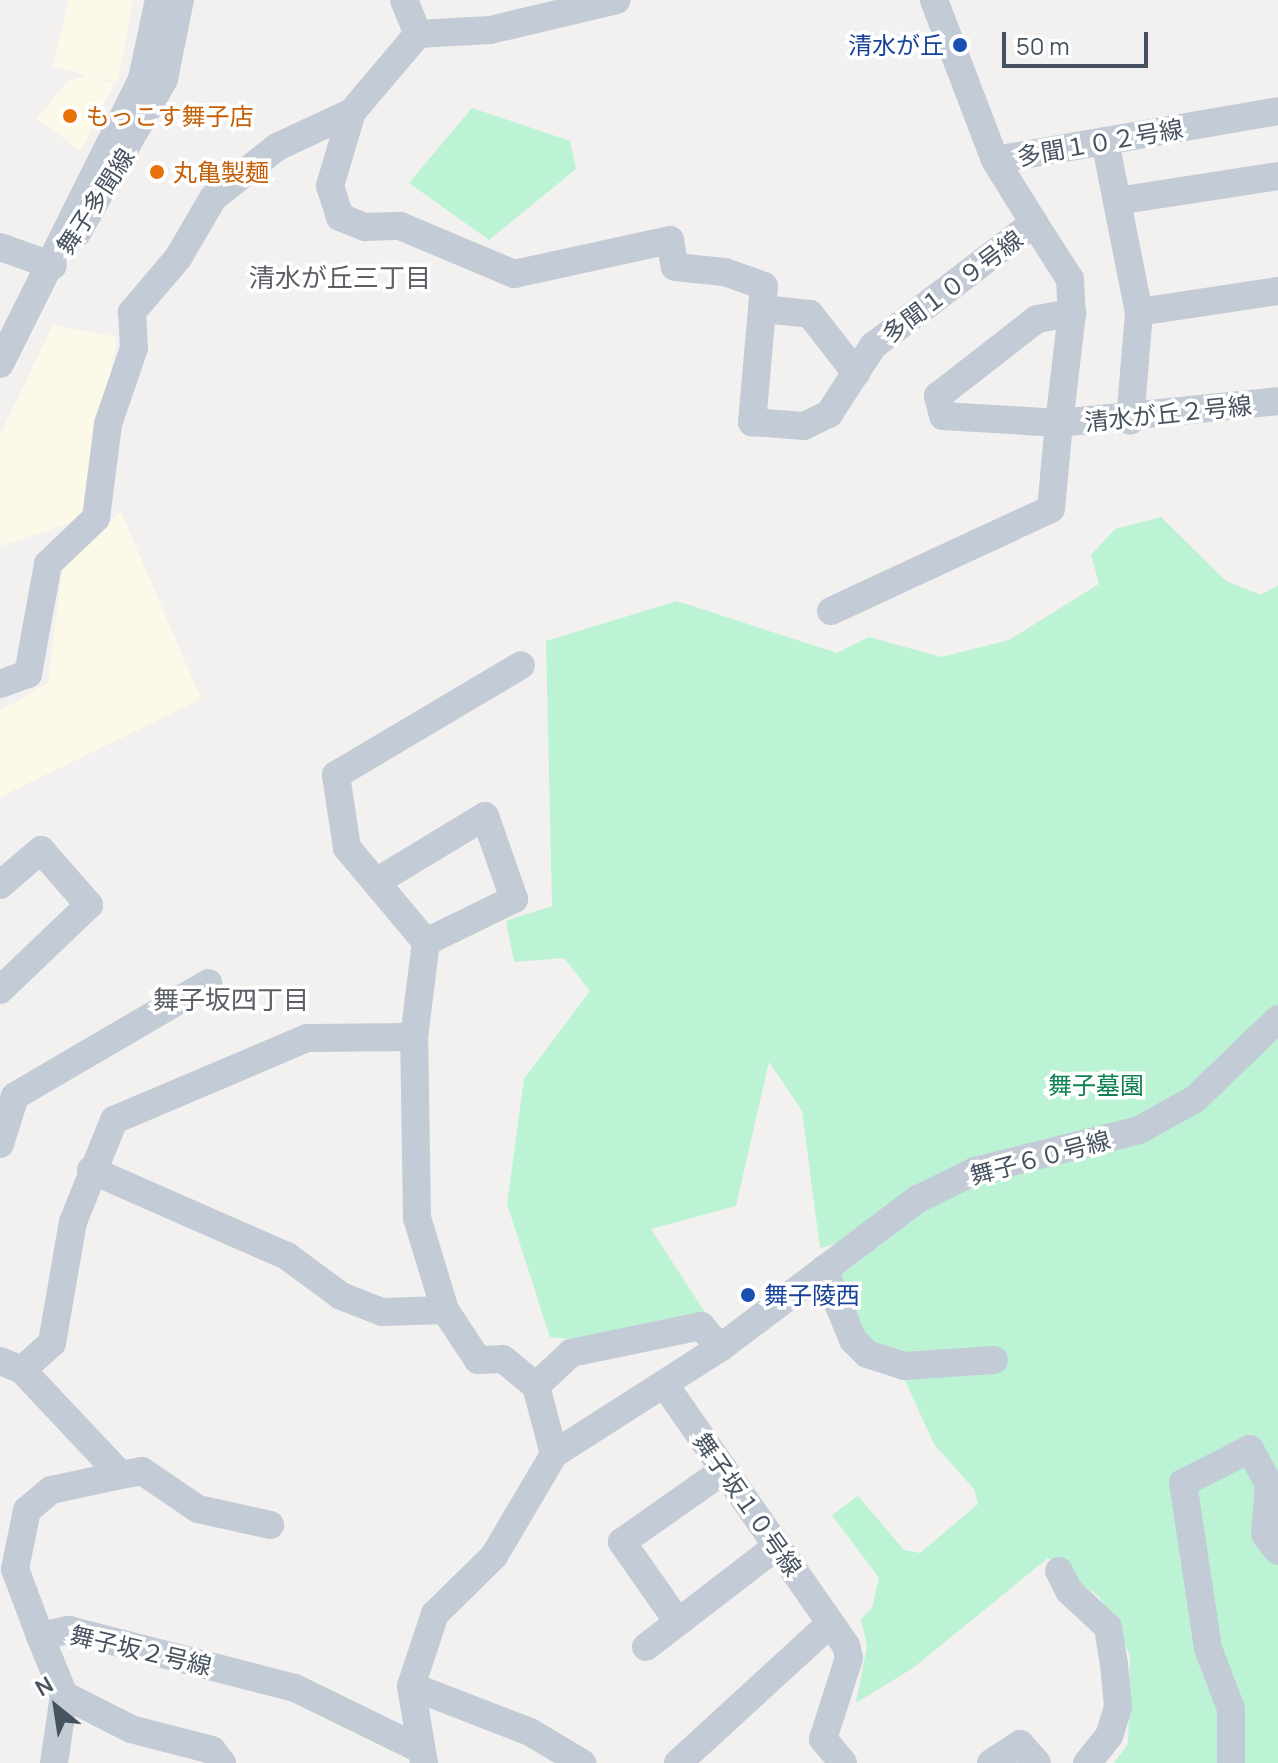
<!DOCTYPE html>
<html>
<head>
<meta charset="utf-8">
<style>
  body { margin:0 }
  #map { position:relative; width:1278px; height:1763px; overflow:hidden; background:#f3f0f0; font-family:Manrope,"Noto Sans JP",sans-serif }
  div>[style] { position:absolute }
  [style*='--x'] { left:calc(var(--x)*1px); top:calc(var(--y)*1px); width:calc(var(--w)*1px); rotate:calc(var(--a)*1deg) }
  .commercial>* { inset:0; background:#fdf9e9 }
  .green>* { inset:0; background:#bcf3d5 }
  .minor>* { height:28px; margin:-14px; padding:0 14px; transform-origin:14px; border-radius:14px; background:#c3cbd6 }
  .dots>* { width:22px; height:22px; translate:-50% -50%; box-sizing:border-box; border:4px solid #fff; border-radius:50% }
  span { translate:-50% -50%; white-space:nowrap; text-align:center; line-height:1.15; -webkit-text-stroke:7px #fff; paint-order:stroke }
  .transit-label { font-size:24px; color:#164399 }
  .right { translate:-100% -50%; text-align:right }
  .left { translate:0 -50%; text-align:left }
  .food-label { font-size:24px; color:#c56008 }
  .street-label { font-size:24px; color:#46525f }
  .park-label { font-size:24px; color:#108251 }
  .neighbourhood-label { font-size:26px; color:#5c6066 }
  .north { position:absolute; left:16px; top:1667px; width:80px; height:80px; -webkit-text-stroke:6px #fff; paint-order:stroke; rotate:330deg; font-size:22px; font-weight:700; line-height:32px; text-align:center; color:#46525f }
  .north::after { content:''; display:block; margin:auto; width:28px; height:36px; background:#46525f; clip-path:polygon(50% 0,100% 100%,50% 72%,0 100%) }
  .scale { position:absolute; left:1002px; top:32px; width:146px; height:36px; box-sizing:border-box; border:4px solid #46525f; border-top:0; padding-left:10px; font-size:24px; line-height:28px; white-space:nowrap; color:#46525f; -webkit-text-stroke:6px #fff; paint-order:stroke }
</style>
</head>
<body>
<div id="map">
  <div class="commercial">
    <div style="clip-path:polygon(69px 0,133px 0,118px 82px,94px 76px,114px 84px,81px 151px,37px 119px,67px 82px,86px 75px,53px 66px)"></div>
    <div style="clip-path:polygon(53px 325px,117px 337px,86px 518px,0 546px,0 435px)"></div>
    <div style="clip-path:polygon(121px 512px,201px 699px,0 797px,0 711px,48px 683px,63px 566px)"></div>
  </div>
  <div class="green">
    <div style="clip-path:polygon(472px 108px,570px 141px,576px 169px,489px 240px,409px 183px)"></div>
    <div style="clip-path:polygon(1161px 517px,1226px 581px,1261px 595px,1278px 585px,1278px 1763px,1114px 1763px,1128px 1744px,1130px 1655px,1100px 1598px,1048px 1558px,913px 1668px,856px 1703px,867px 1646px,861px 1619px,872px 1608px,879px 1578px,832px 1515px,858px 1496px,904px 1550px,920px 1553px,978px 1504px,974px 1489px,934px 1444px,902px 1374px,860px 1341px,833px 1269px,852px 1239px,820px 1248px,802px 1111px,769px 1062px,736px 1206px,651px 1229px,706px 1314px,652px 1322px,610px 1343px,550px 1337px,507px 1204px,524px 1079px,590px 991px,564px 958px,514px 962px,506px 921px,552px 906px,546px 641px,677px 601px,837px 653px,869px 637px,941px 657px,1009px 640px,1099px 584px,1091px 555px,1115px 529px)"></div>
  </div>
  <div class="minor">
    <div style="--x:404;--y:0;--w:37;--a:68"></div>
    <div style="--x:418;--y:34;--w:72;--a:-3.2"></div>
    <div style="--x:490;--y:30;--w:130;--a:-13.3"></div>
    <div style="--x:352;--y:112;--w:77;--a:106.6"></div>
    <div style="--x:330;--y:186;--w:33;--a:72"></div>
    <div style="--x:340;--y:217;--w:27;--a:22"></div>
    <div style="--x:365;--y:227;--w:35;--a:-2"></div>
    <div style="--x:400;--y:226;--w:124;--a:22.8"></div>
    <div style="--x:514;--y:274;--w:160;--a:-12.3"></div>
    <div style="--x:670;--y:240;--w:27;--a:80"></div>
    <div style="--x:675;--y:267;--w:50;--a:5.7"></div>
    <div style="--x:725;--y:272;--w:41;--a:19.7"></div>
    <div style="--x:764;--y:286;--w:137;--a:95"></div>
    <div style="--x:752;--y:422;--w:52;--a:4.4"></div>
    <div style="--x:804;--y:426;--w:28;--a:-26"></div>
    <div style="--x:829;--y:414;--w:81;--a:-57.1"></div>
    <div style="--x:873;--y:346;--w:203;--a:-37.4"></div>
    <div style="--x:1034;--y:223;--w:74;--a:-121.8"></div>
    <div style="--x:995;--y:160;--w:171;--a:-110.9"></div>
    <div style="--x:1105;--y:141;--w:174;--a:78.8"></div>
    <div style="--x:1139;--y:312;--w:109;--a:94.7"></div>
    <div style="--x:995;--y:160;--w:287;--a:-9.8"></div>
    <div style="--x:1117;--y:201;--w:163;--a:-8.8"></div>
    <div style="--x:1034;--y:223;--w:67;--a:57.3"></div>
    <div style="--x:1070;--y:279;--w:34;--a:87"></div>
    <div style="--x:1072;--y:313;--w:111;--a:96.7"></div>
    <div style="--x:1059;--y:423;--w:116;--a:-176.5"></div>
    <div style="--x:943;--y:416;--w:21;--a:-104"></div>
    <div style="--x:938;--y:396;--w:125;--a:-37.9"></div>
    <div style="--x:1037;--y:319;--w:36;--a:-10"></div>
    <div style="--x:77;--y:233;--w:177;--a:-60.5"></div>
    <div style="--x:164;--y:79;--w:81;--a:-78.6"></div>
    <div style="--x:0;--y:247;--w:56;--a:19.7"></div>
    <div style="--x:762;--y:309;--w:48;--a:5.9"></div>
    <div style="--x:810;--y:314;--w:75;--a:52.1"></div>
    <div style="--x:1139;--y:312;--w:141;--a:-8.6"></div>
    <div style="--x:0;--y:364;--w:318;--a:-63.5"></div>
    <div style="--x:142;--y:79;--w:81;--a:-77.9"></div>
    <div style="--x:831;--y:611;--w:242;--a:-24.9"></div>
    <div style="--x:1051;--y:509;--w:86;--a:-84.7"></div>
    <div style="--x:1059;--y:423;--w:220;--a:-5.7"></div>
    <div style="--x:0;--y:684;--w:30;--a:-20"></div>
    <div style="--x:28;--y:674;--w:112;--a:-79.7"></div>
    <div style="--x:48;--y:564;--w:66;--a:-43.8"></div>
    <div style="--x:96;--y:518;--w:95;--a:-82.7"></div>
    <div style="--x:108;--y:424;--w:80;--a:-71.1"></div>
    <div style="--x:134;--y:348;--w:36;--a:-93"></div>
    <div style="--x:132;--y:312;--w:71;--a:-49.6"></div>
    <div style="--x:178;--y:258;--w:69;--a:-59.7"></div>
    <div style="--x:213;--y:198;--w:82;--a:-38.6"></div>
    <div style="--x:277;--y:147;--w:83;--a:-25"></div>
    <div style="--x:352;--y:112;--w:102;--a:-49.8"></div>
    <div style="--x:376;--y:882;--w:127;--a:-31.2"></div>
    <div style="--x:485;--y:816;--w:88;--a:70.7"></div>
    <div style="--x:514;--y:899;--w:98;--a:154"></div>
    <div style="--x:0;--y:885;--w:54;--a:-40.5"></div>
    <div style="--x:41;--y:850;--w:73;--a:48.9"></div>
    <div style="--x:89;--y:905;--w:123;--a:136.3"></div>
    <div style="--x:0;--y:1144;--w:50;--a:-72.6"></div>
    <div style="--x:15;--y:1096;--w:224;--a:-30.3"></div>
    <div style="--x:91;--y:1170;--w:214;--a:23.7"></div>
    <div style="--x:287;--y:1256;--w:67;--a:36.5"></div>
    <div style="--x:341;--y:1296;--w:44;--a:21.3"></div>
    <div style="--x:382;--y:1312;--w:63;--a:-1.8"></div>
    <div style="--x:445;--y:1310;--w:60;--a:56.6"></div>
    <div style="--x:478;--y:1360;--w:25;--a:-2"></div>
    <div style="--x:503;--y:1359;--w:43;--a:39.3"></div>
    <div style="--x:824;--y:1269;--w:77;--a:67.8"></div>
    <div style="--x:853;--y:1340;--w:20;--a:45"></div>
    <div style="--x:867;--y:1354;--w:39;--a:18"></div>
    <div style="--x:904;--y:1366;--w:90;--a:-3.8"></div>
    <div style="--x:445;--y:1310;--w:96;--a:-106.9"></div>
    <div style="--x:417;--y:1218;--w:181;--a:-90.9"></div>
    <div style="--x:414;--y:1037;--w:96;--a:-82.8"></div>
    <div style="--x:426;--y:942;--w:123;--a:-130"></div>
    <div style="--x:347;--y:848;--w:74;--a:-98.6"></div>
    <div style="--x:336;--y:775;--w:215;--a:-30.7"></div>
    <div style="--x:0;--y:1361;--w:24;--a:22"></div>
    <div style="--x:22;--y:1370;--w:144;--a:46.7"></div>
    <div style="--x:121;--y:1475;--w:72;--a:167.9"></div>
    <div style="--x:51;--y:1490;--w:31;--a:140"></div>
    <div style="--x:27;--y:1510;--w:60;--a:101.5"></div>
    <div style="--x:15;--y:1569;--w:72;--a:69.5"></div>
    <div style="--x:22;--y:1370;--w:40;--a:-42"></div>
    <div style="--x:52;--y:1343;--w:123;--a:-80.2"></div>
    <div style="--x:73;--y:1222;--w:110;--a:-68.1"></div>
    <div style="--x:114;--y:1120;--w:210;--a:-23"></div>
    <div style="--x:307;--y:1038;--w:107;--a:-0.5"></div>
    <div style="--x:665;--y:1385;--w:317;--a:55.2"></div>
    <div style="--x:846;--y:1645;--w:13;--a:77"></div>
    <div style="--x:849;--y:1658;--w:85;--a:107.8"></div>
    <div style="--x:823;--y:1739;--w:31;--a:50"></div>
    <div style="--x:536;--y:1386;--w:48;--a:-43.3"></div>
    <div style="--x:571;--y:1353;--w:133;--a:-11.7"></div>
    <div style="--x:701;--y:1326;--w:29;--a:49"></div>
    <div style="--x:536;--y:1386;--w:70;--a:75.2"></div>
    <div style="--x:121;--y:1475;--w:21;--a:-11"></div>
    <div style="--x:142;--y:1471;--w:68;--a:34.2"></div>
    <div style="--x:198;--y:1509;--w:74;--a:12.5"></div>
    <div style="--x:1059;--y:1571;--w:22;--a:63"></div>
    <div style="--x:1069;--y:1591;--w:53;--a:42.7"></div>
    <div style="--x:1108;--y:1627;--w:37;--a:81"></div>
    <div style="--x:1114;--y:1664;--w:43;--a:84.7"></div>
    <div style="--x:1118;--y:1707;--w:30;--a:107"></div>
    <div style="--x:1109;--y:1736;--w:35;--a:129"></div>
    <div style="--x:678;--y:1622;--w:98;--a:-125"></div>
    <div style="--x:622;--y:1542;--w:125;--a:-35.2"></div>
    <div style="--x:646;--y:1647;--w:165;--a:-37.6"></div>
    <div style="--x:411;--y:1686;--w:128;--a:21.1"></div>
    <div style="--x:530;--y:1732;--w:61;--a:30.8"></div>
    <div style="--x:54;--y:1763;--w:69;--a:-81.6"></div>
    <div style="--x:222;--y:1763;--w:16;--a:-128"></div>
    <div style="--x:212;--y:1750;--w:84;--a:-165.5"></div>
    <div style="--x:131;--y:1729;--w:75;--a:-153.1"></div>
    <div style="--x:64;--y:1695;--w:64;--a:-112.1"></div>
    <div style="--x:40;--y:1636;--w:30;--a:-12"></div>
    <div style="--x:69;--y:1630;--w:233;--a:14.4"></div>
    <div style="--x:295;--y:1688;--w:137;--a:26"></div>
    <div style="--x:424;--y:1763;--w:78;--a:-99.6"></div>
    <div style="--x:411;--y:1686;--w:76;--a:-71.6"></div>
    <div style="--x:435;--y:1614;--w:83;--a:-44.5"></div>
    <div style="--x:494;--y:1556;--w:118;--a:-59.5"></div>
    <div style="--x:554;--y:1454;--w:197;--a:-32.6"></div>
    <div style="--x:720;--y:1348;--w:248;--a:-37"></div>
    <div style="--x:918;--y:1199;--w:64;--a:-26.2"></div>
    <div style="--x:975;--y:1171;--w:169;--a:-14"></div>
    <div style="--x:1139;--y:1130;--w:64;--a:-29"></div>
    <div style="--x:1195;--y:1099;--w:115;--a:-43.9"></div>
    <div style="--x:678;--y:1763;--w:207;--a:-42.5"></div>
    <div style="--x:991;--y:1763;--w:35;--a:-33"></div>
    <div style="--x:1020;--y:1744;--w:25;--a:48"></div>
    <div style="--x:1231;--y:1763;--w:54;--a:-90"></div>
    <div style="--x:1231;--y:1709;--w:65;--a:-110.7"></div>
    <div style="--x:1208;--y:1648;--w:167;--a:-98.6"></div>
    <div style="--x:1183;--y:1483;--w:75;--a:-26.9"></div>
    <div style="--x:1250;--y:1449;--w:40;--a:62"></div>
    <div style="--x:1269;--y:1484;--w:50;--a:94.6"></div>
    <div style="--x:1265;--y:1534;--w:21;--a:53"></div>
  </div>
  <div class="dots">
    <div style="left:960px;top:45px;background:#1a4fb4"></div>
    <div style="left:70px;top:116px;background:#e8710a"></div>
    <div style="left:157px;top:172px;background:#e8710a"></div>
    <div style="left:748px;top:1295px;background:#1a4fb4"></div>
  </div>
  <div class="transit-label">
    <span class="right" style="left:944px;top:45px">清水が丘</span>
    <span class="left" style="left:764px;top:1295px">舞子陵西</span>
  </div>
  <div class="food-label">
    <span class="left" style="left:86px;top:116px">もっこす舞子店</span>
    <span class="left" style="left:173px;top:172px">丸亀製麺</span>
  </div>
  <div class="street-label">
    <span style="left:1100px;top:142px;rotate:-10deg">多聞１０２号線</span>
    <span style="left:95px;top:201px;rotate:-57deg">舞子多聞線</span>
    <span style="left:952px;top:286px;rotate:-37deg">多聞１０９号線</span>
    <span style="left:1168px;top:413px;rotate:-6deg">清水が丘２号線</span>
    <span style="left:1040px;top:1157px;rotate:-15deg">舞子６０号線</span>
    <span style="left:748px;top:1504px;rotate:55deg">舞子坂１０号線</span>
    <span style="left:141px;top:1650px;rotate:13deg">舞子坂２号線</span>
  </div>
  <div class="park-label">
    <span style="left:1096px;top:1085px">舞子墓園</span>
  </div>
  <div class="neighbourhood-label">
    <span style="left:340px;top:278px">清水が丘三丁目</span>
    <span style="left:231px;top:1000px">舞子坂四丁目</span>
  </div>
  <div class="north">N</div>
  <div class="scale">50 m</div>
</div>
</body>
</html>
